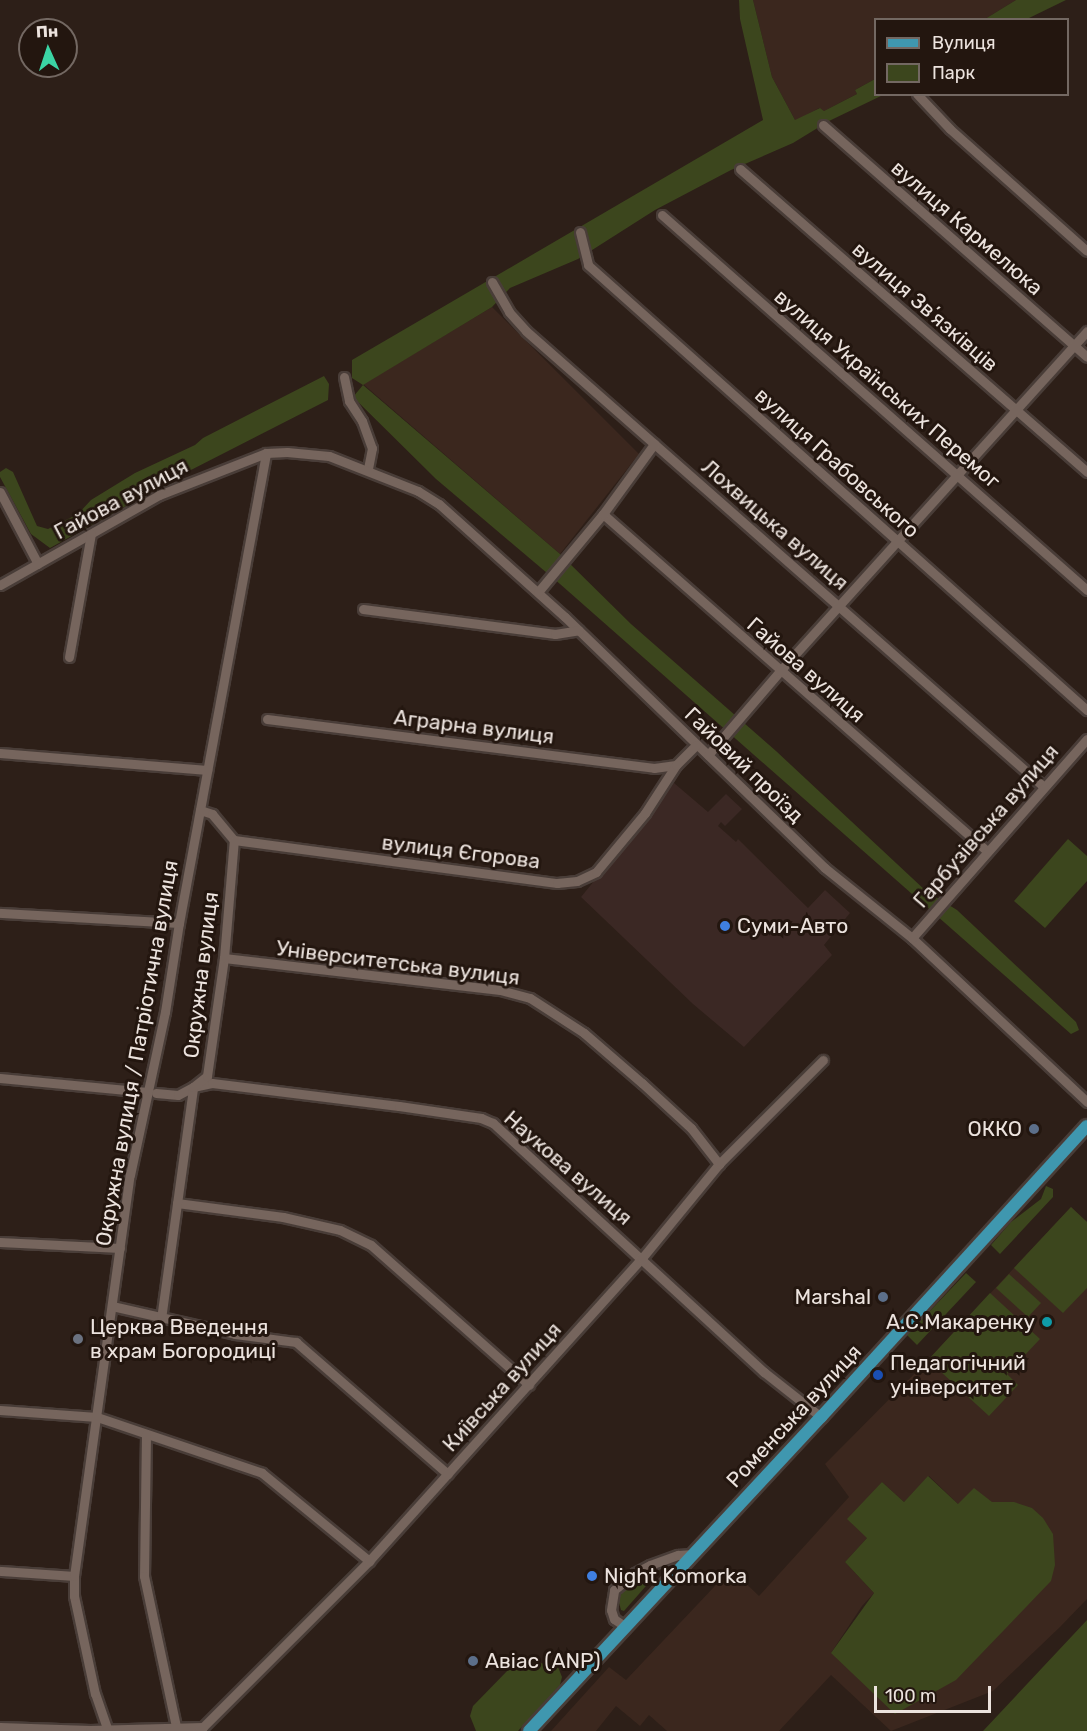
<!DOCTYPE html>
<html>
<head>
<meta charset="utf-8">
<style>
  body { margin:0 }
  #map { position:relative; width:1087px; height:1731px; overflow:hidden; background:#2d1f18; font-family:Rubik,sans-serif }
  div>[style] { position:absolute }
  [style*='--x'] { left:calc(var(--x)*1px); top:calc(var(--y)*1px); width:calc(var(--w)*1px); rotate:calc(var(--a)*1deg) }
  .commercial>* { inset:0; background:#3b2824 }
  .built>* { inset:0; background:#3b271e }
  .green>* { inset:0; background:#3c461d }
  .roads { filter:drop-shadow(2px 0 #493d38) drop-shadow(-2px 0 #493d38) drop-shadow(0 2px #493d38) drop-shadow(0 -2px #493d38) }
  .minor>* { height:9px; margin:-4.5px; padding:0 4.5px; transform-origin:4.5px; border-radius:4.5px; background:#76655d }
  .major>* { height:12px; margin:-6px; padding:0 6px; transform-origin:6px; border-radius:6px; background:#3f97af }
  .dots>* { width:16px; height:16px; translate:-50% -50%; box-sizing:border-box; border:3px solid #23160f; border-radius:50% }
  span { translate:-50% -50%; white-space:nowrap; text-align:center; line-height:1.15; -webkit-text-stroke:6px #23160f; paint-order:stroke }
  .street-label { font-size:21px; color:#ece3de }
  .poi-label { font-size:21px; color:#ece3de }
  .left { translate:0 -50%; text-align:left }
  .right { translate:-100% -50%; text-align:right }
  .legend { position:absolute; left:874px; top:18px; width:195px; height:78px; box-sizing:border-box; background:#23160f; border:2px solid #736862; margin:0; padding:8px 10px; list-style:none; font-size:18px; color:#ece3de }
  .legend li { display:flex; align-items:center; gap:12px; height:30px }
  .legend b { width:30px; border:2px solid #736862 }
  .north { position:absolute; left:18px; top:18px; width:60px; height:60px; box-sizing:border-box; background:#23160f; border:2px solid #736862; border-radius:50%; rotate:357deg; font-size:16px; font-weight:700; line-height:24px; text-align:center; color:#ece3de }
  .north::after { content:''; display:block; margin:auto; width:21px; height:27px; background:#3bd4a4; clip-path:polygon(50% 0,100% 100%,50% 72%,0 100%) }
  .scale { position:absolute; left:874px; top:1686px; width:117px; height:27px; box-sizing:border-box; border:3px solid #ece3de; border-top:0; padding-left:8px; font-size:18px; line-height:21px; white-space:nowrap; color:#ece3de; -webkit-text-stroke:4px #23160f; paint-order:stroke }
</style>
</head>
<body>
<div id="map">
  <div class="commercial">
    <div style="clip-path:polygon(674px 783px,708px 812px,726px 794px,742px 809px,725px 826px,721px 822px,718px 826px,736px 842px,738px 839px,808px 908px,825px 890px,850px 913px,824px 945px,832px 955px,744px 1047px,693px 1004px,581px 897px)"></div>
  </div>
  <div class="built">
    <div style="clip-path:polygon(753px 0,1016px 0,985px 19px,876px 20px,875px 79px,855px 90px,857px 94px,824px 111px,819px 108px,798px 120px,795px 120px,772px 77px)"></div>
    <div style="clip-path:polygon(492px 307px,639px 454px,560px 554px,363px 384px)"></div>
    <div style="clip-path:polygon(evenodd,1071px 1207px,1087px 1222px,1087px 1599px,1060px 1627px,993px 1691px,891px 1731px,831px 1675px,779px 1731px,667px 1731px,649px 1715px,640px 1726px,616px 1706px,596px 1731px,551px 1731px,609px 1667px,626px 1680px,731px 1569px,759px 1596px,849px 1497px,825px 1464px,928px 1360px,1071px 1207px,929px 1476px,958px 1504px,1014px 1502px,831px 1653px,862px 1606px,874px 1593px,845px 1562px,867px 1538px,882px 1482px,904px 1502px,929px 1476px)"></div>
  </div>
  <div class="green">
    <div style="clip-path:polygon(739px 0,753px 0,772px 77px,795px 120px,820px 108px,824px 111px,857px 94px,855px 90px,875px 79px,876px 94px,883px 95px,829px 121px,793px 143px,731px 170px,655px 210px,578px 259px,510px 288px,492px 307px,363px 385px,560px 554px,631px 624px,776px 751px,926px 891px,957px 910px,1076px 1022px,1079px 1030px,1071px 1034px,560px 584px,436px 479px,353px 397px,363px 385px,352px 378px,352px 360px,763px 120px,740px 19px)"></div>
    <div style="clip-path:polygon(1016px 0,1066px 0,1027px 19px,985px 19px)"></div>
    <div style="clip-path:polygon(324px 376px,329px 384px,328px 400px,189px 471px,50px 548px,31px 534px,0 477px,0 472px,6px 468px,13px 472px,37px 526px,48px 529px,78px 514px,91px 500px,135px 473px,195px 445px,203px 438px)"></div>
    <div style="clip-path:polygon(1068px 839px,1087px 856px,1087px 881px,1045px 928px,1014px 901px)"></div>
    <div style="clip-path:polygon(1046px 1186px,1053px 1189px,1053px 1197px,1000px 1254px,991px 1245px,1011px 1222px,1041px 1199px)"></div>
    <div style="clip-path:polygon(1071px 1207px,1087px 1222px,1087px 1288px,1063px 1313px,1014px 1268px)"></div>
    <div style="clip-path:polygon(966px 1273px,976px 1282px,917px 1345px,907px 1335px)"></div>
    <div style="clip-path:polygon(1009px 1274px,1041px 1303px,1028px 1317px,996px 1288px)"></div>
    <div style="clip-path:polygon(990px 1293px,1040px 1339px,1007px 1374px,1018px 1385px,989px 1416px,928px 1360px)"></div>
    <div style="clip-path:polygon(928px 1476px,958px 1504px,974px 1488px,992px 1502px,1014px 1502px,1032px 1508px,1043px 1518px,1053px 1534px,1055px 1565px,1051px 1581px,956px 1680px,895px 1714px,831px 1653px,874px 1593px,845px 1562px,867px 1538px,847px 1519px,882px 1482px,904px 1502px)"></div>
    <div style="clip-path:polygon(660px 1570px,624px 1611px,621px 1610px,618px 1599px,625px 1588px)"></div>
    <div style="clip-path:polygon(1087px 1619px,1087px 1731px,983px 1731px,1087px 1620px)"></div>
    <div style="clip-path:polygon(527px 1660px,558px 1667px,562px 1677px,560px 1685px,518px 1731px,476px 1731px,470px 1716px,473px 1706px,513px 1665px)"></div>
  </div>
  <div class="roads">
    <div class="minor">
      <div style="--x:917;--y:94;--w:48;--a:46.7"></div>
      <div style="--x:950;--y:129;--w:183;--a:41.7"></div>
      <div style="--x:823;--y:125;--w:351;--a:41.3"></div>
      <div style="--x:740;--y:169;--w:461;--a:41.1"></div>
      <div style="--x:662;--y:215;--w:567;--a:41.42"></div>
      <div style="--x:580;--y:232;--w:34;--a:76"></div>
      <div style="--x:588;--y:265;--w:669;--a:41.73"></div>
      <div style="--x:492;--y:282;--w:34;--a:60"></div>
      <div style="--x:509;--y:312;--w:25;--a:48"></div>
      <div style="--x:526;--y:331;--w:690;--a:41.36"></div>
      <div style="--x:344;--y:377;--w:25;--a:78"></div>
      <div style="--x:349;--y:401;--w:24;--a:57"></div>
      <div style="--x:362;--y:421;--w:29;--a:70"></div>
      <div style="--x:372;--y:448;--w:21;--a:101"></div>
      <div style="--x:0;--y:492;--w:81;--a:62.2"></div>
      <div style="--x:603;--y:514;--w:511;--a:41.27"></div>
      <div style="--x:0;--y:585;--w:183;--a:-29.5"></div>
      <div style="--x:159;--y:495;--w:115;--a:-21.4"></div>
      <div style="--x:266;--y:453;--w:21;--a:-3"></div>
      <div style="--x:287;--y:452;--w:42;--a:5.4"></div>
      <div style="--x:329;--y:456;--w:96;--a:21.5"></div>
      <div style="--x:418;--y:491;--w:25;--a:32"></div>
      <div style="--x:439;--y:504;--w:169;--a:41.9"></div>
      <div style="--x:565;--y:617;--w:361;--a:44"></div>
      <div style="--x:825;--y:868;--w:112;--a:38.8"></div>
      <div style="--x:912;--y:938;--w:240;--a:43.1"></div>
      <div style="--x:538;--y:592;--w:102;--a:-50.2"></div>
      <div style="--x:603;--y:514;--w:87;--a:-53.9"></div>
      <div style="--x:363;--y:609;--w:194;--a:7.4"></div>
      <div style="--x:555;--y:634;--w:24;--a:-9"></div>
      <div style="--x:69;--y:657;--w:125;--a:-79.9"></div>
      <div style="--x:267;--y:719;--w:390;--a:7.2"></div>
      <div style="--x:654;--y:768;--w:22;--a:-8"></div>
      <div style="--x:0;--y:753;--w:208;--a:4.7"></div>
      <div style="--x:708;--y:755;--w:111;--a:-49.4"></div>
      <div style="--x:780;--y:671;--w:458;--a:-47.9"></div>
      <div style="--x:200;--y:810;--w:13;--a:18"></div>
      <div style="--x:212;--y:814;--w:34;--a:50"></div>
      <div style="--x:234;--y:840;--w:326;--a:7.6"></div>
      <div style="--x:557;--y:883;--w:20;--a:-6"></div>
      <div style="--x:577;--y:881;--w:21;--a:-25"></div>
      <div style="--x:596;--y:872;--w:77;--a:-50.3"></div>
      <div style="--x:645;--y:813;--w:57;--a:-57.1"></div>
      <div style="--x:676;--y:765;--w:28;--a:-45"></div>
      <div style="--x:0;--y:913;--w:179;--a:3.2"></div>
      <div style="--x:912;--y:938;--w:265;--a:-48.7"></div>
      <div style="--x:224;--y:958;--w:278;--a:6.6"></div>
      <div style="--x:500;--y:990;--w:31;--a:15"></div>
      <div style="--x:530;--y:998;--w:64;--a:32.9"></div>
      <div style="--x:584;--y:1033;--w:77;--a:40.8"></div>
      <div style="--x:642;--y:1083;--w:67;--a:42.6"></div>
      <div style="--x:691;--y:1128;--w:46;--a:52.1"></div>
      <div style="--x:0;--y:1078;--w:148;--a:5.4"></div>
      <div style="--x:156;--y:1093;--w:22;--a:5"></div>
      <div style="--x:178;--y:1095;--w:17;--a:-28"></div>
      <div style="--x:193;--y:1087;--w:19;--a:-12"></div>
      <div style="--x:212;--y:1083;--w:188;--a:7"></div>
      <div style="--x:399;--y:1106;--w:83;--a:8.3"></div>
      <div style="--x:481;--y:1118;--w:13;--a:23"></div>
      <div style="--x:493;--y:1123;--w:368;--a:42.6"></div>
      <div style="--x:764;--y:1372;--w:73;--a:38.3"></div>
      <div style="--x:177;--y:1203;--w:107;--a:7.5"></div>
      <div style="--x:283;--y:1217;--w:58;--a:12.8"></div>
      <div style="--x:340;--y:1230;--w:34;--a:26"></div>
      <div style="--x:371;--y:1245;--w:211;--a:41.5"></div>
      <div style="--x:0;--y:1242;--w:120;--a:2.9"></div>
      <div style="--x:112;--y:1306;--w:126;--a:12.8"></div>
      <div style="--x:235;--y:1334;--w:62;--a:7.5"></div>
      <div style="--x:296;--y:1342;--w:201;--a:41"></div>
      <div style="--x:161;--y:1319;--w:234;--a:-82.1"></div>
      <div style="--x:193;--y:1087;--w:18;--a:-38"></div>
      <div style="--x:207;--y:1076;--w:119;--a:-81.8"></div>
      <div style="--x:224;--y:958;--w:118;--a:-85.2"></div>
      <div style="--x:0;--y:1410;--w:97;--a:4.1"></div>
      <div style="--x:97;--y:1417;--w:174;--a:18.7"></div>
      <div style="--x:262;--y:1473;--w:139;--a:39.4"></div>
      <div style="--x:146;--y:1434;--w:142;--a:90.8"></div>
      <div style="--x:144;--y:1576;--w:158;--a:78"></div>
      <div style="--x:0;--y:1571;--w:74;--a:3.9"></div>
      <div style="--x:626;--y:1627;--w:14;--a:-146"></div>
      <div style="--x:614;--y:1619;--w:9;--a:-108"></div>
      <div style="--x:611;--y:1610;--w:20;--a:-81"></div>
      <div style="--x:614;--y:1590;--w:27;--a:-39"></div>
      <div style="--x:635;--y:1573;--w:17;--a:-28"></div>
      <div style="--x:650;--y:1565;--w:30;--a:-20"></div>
      <div style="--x:678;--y:1555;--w:15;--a:-4"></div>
      <div style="--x:0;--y:1727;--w:90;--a:1.9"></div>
      <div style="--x:90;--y:1730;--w:113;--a:-1.5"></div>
      <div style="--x:108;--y:1731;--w:39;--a:-109"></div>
      <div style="--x:95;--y:1694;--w:100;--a:-102.1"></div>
      <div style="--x:74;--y:1596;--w:20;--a:-90"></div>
      <div style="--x:74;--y:1576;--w:405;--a:-82.1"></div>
      <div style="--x:130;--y:1175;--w:167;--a:-77.9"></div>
      <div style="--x:165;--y:1012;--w:90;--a:-81.1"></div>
      <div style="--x:179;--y:923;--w:478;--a:-79.5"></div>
      <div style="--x:199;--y:1731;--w:240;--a:-45"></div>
      <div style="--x:369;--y:1561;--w:408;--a:-48"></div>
      <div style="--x:642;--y:1258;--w:122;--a:-50.7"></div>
      <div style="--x:719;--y:1164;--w:147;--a:-45"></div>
    </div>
    <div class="major">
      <div style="--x:529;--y:1731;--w:429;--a:-47.1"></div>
      <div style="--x:821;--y:1417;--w:394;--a:-47.6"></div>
    </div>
  </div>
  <div class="dots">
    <div style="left:725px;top:926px;background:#3f7fe0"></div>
    <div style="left:1034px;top:1129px;background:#5c6f8a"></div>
    <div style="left:883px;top:1297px;background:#5c6f8a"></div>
    <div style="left:1047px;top:1322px;background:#0f9aa8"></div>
    <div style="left:78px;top:1339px;background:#6b7280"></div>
    <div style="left:878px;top:1375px;background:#1a4fb4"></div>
    <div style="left:592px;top:1576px;background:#3f7fe0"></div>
    <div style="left:473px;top:1661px;background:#5c6f8a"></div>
  </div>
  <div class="street-label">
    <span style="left:967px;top:228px;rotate:41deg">вулиця Кармелюка</span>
    <span style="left:925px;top:307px;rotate:41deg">вулиця Звʼязківців</span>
    <span style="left:887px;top:389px;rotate:41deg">вулиця Українських Перемог</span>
    <span style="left:837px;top:463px;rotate:42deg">вулиця Грабовського</span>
    <span style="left:121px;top:499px;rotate:-28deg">Гайова вулиця</span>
    <span style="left:775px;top:525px;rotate:41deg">Лохвицька вулиця</span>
    <span style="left:806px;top:670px;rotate:41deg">Гайова вулиця</span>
    <span style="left:474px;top:727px;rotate:7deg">Аграрна вулиця</span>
    <span style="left:744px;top:765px;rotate:44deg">Гайовий проїзд</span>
    <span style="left:986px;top:826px;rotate:-49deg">Гарбузівська вулиця</span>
    <span style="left:461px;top:852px;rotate:7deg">вулиця Єгорова</span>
    <span style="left:398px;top:963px;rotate:7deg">Університетська вулиця</span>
    <span style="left:201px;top:975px;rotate:-83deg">Окружна вулиця</span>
    <span style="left:137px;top:1053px;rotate:-80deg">Окружна вулиця / Патріотична вулиця</span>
    <span style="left:568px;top:1168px;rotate:41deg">Наукова вулиця</span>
    <span style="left:502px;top:1387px;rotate:-48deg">Київська вулиця</span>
    <span style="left:794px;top:1416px;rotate:-47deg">Роменська вулиця</span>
  </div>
  <div class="poi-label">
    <span class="left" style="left:737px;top:926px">Суми-Авто</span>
    <span class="right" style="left:1022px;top:1129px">ОККО</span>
    <span class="right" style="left:871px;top:1297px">Marshal</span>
    <span class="right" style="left:1035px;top:1322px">А.С.Макаренку</span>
    <span class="left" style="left:90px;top:1339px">Церква Введення<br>в храм Богородиці</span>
    <span class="left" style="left:890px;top:1375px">Педагогічний<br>університет</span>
    <span class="left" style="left:604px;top:1576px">Night Komorka</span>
    <span class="left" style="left:485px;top:1661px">Авіас (ANP)</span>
  </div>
  <ul class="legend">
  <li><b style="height:8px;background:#3f97af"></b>Вулиця</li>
  <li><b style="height:16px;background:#3c461d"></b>Парк</li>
  </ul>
  <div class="north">Пн</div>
  <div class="scale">100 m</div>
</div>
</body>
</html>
